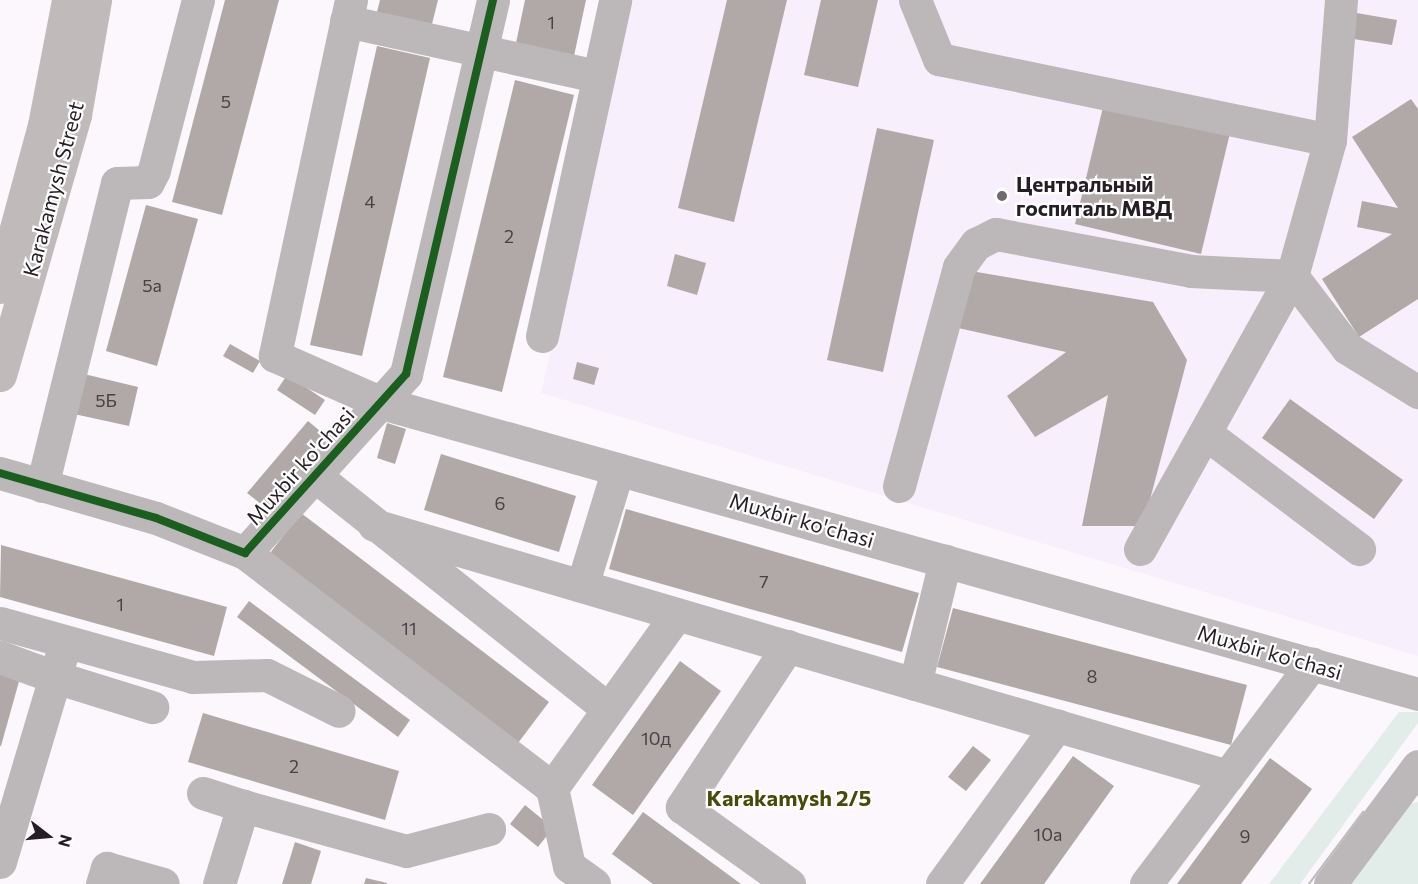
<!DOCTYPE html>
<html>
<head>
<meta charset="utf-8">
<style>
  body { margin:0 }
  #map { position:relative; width:1418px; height:884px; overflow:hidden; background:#fcf7fc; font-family:Commissioner,sans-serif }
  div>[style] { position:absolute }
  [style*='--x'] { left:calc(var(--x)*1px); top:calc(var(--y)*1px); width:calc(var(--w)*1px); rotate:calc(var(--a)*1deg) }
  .commercial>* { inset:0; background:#f8effd }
  .green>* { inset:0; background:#e2ece8 }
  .building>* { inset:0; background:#b0a9a7 }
  .minor>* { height:33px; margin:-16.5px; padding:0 16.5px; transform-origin:16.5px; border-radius:16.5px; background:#bcb7b8 }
  .major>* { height:33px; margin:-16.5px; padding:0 16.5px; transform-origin:16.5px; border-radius:16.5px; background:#c0babb }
  .tram>* { height:1.5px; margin:-0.75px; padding:0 0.75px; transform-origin:0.75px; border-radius:0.75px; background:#bfbbbc }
  .cycleway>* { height:8px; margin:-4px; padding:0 4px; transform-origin:4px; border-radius:4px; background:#1b5e20 }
  .dots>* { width:16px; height:16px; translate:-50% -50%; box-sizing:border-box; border:3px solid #fff; border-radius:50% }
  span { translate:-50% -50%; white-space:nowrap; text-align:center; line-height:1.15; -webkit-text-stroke:4.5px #fff; paint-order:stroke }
  .number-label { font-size:18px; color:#484146 }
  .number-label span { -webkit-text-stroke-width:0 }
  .poi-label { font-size:21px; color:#261e25; font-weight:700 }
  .left { translate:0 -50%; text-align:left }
  .street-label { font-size:21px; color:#261e25 }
  .neighbourhood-label { font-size:22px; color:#464a0c; font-weight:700 }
  .north { position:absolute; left:18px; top:806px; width:60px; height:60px; -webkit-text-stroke:4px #fff; paint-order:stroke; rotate:106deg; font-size:16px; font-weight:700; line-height:24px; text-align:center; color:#261e25 }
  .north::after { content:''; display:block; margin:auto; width:21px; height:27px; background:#261e25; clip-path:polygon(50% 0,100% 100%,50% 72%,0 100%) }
</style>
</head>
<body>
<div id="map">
  <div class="commercial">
    <div style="clip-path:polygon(630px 0,1418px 0,1418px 656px,541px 393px)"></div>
  </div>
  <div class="green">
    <div style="clip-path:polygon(1399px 712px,1418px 712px,1418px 723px,1300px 884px,1269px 884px)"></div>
    <div style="clip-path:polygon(1418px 802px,1418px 884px,1346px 884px,1410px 803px)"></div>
  </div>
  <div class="building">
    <div style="clip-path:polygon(225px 0,279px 0,222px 215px,172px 202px)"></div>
    <div style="clip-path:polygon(380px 0,438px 0,432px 24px,377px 12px)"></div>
    <div style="clip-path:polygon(525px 0,586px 0,574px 56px,516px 43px)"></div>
    <div style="clip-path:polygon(727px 0,787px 0,734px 222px,678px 208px)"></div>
    <div style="clip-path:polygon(821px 0,878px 0,858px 87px,804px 75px)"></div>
    <div style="clip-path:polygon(1351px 12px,1397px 20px,1392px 45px,1347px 38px)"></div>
    <div style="clip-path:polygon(377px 46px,430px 58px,362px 356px,310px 345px)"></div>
    <div style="clip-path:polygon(515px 80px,574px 95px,502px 392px,443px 377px)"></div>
    <div style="clip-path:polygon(1411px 99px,1418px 109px,1418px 299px,1359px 337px,1322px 279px,1392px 234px,1357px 227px,1362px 201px,1398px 208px,1352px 137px)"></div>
    <div style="clip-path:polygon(1104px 103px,1230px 133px,1201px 254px,1075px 224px)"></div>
    <div style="clip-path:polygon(877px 128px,934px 140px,883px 372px,827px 360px)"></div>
    <div style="clip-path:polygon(146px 205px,198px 219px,157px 366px,106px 351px)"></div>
    <div style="clip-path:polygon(675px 254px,706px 263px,697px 295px,667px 286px)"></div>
    <div style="clip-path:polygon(971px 271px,1153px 302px,1187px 360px,1143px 526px,1082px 526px,1108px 395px,1035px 437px,1007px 396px,1066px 352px,958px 328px)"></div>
    <div style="clip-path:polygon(230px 344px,260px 361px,253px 373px,223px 356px)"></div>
    <div style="clip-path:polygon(577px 362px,599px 368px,594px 385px,573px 379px)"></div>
    <div style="clip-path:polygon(84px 374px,138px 387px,129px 426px,74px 414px)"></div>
    <div style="clip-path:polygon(287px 375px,325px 400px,315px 415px,277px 390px)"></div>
    <div style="clip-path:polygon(1290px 399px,1403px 480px,1374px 519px,1262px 438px)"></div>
    <div style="clip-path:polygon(308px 421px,326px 436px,266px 508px,247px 493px)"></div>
    <div style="clip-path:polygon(387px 423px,406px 429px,395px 464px,377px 458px)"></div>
    <div style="clip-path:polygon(441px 454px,576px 496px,559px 552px,424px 510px)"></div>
    <div style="clip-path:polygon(626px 509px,919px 593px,902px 652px,609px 569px)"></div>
    <div style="clip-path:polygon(301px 513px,549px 702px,518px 743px,270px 553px)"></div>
    <div style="clip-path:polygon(1px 545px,227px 607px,214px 656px,0 597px)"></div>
    <div style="clip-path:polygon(249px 601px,410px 720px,398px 737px,237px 617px)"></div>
    <div style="clip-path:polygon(953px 608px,1247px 685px,1231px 745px,937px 667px)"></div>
    <div style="clip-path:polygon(0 660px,23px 667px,1px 746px,0 746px)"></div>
    <div style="clip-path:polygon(680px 661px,721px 691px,633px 815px,592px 785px)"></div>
    <div style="clip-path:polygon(203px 713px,399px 771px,385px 820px,188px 762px)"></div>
    <div style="clip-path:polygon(973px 746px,991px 760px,966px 791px,948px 777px)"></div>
    <div style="clip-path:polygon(1073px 756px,1114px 786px,1044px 884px,980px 884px)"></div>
    <div style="clip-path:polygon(1270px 758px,1312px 789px,1241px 884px,1177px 884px)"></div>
    <div style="clip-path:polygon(525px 805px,553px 828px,538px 847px,510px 824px)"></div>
    <div style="clip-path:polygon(643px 812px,741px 884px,653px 884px,612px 854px)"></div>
    <div style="clip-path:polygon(295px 842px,321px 851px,311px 884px,282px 884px)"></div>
    <div style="clip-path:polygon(366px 878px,387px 883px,387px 884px,364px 884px)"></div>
  </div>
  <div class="minor">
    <div style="--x:351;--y:0;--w:364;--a:102.1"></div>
    <div style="--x:275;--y:356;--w:117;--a:23.7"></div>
    <div style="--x:382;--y:403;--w:1076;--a:15.69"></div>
    <div style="--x:915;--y:0;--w:64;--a:67.9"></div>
    <div style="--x:939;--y:59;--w:399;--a:11.7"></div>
    <div style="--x:346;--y:21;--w:256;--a:12.4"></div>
    <div style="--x:542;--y:336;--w:344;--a:-77.7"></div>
    <div style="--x:1205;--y:433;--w:193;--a:37"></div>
    <div style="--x:0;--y:473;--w:162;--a:16.1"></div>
    <div style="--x:156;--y:518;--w:96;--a:21.5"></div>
    <div style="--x:245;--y:553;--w:387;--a:37.4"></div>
    <div style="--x:552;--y:788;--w:80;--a:77.7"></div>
    <div style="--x:569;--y:866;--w:31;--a:36"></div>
    <div style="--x:314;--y:475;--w:376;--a:38.5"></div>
    <div style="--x:42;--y:486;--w:312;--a:-76.1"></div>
    <div style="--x:117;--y:183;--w:31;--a:-2"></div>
    <div style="--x:148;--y:182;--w:13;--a:-63"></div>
    <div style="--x:154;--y:170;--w:176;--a:-75.5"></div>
    <div style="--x:899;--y:486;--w:227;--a:-74.7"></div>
    <div style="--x:959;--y:267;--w:29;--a:-54"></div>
    <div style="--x:976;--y:244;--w:22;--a:-27"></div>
    <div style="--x:996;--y:234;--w:198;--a:10.7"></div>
    <div style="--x:1191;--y:271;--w:101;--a:2.8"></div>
    <div style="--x:1292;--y:276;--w:91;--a:52.6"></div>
    <div style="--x:1347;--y:348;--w:84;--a:31.8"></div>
    <div style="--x:374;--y:525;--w:890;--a:16.38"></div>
    <div style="--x:1140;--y:549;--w:312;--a:-60.9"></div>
    <div style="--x:1292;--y:276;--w:141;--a:-74.4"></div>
    <div style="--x:1330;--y:140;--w:140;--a:-85.5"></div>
    <div style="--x:245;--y:553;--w:241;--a:-48"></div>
    <div style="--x:406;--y:374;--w:384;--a:-76.9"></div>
    <div style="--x:582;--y:586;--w:122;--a:-72.9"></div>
    <div style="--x:0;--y:623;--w:200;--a:15.6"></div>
    <div style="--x:193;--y:677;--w:74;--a:-1.5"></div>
    <div style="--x:267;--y:675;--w:80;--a:26.6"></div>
    <div style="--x:788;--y:646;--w:193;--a:123.4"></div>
    <div style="--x:682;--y:807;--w:132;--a:35.7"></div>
    <div style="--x:0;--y:657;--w:59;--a:20"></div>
    <div style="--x:55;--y:677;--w:193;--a:106.6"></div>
    <div style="--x:61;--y:657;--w:21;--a:107"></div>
    <div style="--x:55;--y:677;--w:102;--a:17.2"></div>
    <div style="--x:915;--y:684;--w:127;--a:-76.3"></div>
    <div style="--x:552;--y:788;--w:214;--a:-54.3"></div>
    <div style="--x:203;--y:793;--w:42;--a:18"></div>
    <div style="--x:102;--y:884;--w:17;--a:-73"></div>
    <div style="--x:107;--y:868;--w:58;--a:15.9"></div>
    <div style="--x:219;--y:884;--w:82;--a:-72.9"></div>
    <div style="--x:243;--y:806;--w:169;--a:15.4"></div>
    <div style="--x:406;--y:851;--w:86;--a:-14.8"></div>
    <div style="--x:942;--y:884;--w:196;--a:-54.1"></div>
    <div style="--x:1146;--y:884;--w:276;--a:-53"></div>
    <div style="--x:1330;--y:884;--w:147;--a:-53.3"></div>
  </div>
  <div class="major">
    <div style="--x:0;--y:287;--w:168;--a:-74.8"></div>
    <div style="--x:44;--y:125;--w:127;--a:-79.1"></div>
    <div style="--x:0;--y:375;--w:271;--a:-73.9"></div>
    <div style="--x:75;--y:115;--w:117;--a:-80.1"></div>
  </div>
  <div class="tram">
    <div style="--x:1309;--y:884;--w:90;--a:-53.1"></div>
  </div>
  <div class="cycleway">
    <div style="--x:0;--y:473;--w:162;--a:16.1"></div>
    <div style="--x:156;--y:518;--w:96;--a:21.5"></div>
    <div style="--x:245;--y:553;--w:241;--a:-48"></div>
    <div style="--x:406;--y:374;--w:384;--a:-76.9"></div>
  </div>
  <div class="dots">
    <div style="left:1002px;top:196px;background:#716a70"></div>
  </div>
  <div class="number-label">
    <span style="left:551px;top:22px">1</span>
    <span style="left:226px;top:101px">5</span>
    <span style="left:370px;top:201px">4</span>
    <span style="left:509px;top:236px">2</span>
    <span style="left:152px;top:285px">5а</span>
    <span style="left:106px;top:400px">5Б</span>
    <span style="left:500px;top:503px">6</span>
    <span style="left:764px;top:581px">7</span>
    <span style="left:120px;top:604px">1</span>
    <span style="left:409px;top:628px">11</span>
    <span style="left:1092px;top:676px">8</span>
    <span style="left:656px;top:738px">10д</span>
    <span style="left:294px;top:766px">2</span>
    <span style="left:1048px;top:834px">10а</span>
    <span style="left:1245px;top:836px">9</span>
  </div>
  <div class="poi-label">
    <span class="left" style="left:1016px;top:196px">Центральный<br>госпиталь МВД</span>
  </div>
  <div class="street-label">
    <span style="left:53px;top:189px;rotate:-75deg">Karakamysh Street</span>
    <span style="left:300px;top:466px;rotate:-48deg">Muxbir ko'chasi</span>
    <span style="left:802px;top:520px;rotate:16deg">Muxbir ko'chasi</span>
    <span style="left:1270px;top:652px;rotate:16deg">Muxbir ko'chasi</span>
  </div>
  <div class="neighbourhood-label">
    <span style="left:789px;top:798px">Karakamysh 2/5</span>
  </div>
  <div class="north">N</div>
</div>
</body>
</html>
